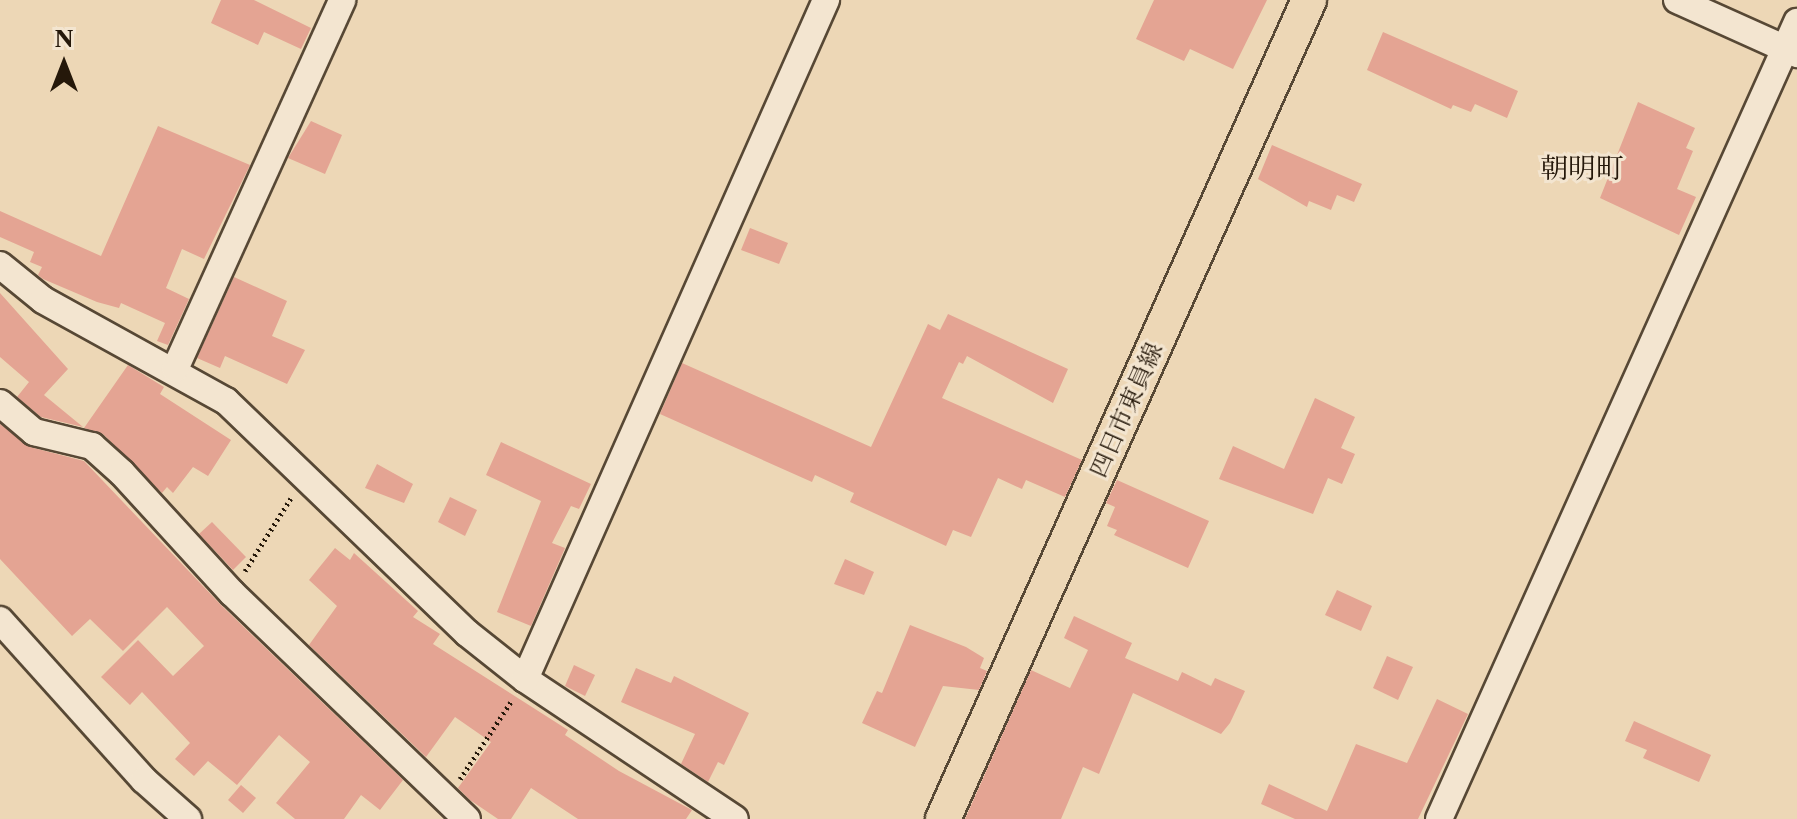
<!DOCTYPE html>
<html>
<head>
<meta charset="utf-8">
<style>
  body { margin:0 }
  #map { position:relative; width:1797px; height:819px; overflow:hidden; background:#edd7b6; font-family:"Libre Caslon Text","Noto Serif JP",serif }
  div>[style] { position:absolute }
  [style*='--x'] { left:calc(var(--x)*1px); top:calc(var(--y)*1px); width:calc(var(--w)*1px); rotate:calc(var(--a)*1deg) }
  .building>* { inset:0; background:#e4a493 }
  .path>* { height:5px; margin-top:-2.5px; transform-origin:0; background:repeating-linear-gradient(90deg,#25180a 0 2px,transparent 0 6px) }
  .roads { filter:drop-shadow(2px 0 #574835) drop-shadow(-2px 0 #574835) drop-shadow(0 2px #574835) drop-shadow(0 -2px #574835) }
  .minor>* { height:26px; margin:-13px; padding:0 13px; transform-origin:13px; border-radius:13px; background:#f3e5d0 }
  .major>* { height:34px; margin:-17px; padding:0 17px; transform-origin:17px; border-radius:17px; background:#edd7b6 }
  span { translate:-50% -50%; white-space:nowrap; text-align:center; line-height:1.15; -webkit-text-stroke:6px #f3e5d0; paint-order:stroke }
  .street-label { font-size:24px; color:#25180a }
  .quarter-label { font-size:28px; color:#25180a }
  .north { position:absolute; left:24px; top:24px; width:80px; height:80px; -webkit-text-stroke:6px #f3e5d0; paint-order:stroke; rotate:0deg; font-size:22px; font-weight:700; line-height:32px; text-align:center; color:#25180a }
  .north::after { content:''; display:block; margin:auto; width:28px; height:36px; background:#25180a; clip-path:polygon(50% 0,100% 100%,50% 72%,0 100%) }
</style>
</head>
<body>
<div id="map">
  <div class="building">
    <div style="clip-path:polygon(221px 0,254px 0,311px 28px,301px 49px,264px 32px,258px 45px,211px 23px)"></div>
    <div style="clip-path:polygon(1154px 0,1267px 0,1233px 69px,1190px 49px,1184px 61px,1136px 39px)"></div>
    <div style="clip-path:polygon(1383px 32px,1518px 91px,1507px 118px,1475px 104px,1471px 112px,1453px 105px,1451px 109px,1367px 70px)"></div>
    <div style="clip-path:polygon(1638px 102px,1695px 128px,1686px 148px,1693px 151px,1677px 189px,1696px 197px,1679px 235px,1600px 198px)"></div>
    <div style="clip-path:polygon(311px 121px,342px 135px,325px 174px,288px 158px)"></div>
    <div style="clip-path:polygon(158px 126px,250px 165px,204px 259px,182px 249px,166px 288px,189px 299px,168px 345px,157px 341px,165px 323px,121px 303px,119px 308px,97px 302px,43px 279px,38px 275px,42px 267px,30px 262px,34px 252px,0 237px,0 211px,101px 256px)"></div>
    <div style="clip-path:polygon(1272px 145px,1362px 184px,1354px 202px,1337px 195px,1331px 210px,1309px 201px,1307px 207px,1258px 179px)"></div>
    <div style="clip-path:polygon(750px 228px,788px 243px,779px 264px,741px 250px)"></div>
    <div style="clip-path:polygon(234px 277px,287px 301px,272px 336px,305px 350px,287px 384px,225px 356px,220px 368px,197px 358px)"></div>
    <div style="clip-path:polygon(0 293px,68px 369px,44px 395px,83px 427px,41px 417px,17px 397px,29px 382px,0 357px)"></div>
    <div style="clip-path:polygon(948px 314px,1068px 369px,1053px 403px,967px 356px,963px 364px,959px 362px,942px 398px,1082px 460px,1065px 497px,1026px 480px,1022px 489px,998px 478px,971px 537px,953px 530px,946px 546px,850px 502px,854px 493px,815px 475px,812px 482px,660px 414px,682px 363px,871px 447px,928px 324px,940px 330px)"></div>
    <div style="clip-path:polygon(128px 365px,164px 387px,160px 394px,231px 440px,208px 476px,193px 467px,173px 493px,167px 487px,162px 493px,103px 434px,84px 428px)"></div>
    <div style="clip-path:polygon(1315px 398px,1355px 417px,1341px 448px,1355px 454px,1342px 484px,1328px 478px,1313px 514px,1219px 479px,1233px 446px,1284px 469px)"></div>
    <div style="clip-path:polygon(0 424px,30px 447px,84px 461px,221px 605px,403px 780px,380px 810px,361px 795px,344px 819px,295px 819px,276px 803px,310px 762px,279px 735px,237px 785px,208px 761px,194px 776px,175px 759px,190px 743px,142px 692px,130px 705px,101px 677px,138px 640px,173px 676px,204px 646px,167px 607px,123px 651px,90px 619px,72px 636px,0 559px)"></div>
    <div style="clip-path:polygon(501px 442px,591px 484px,579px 509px,571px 506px,552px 543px,565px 548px,531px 626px,497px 612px,541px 501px,486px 475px)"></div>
    <div style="clip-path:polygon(377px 464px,413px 484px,404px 503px,365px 488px)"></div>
    <div style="clip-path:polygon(1117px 480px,1209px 521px,1188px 568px,1114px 535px,1117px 530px,1107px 526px,1115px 507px,1106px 503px)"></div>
    <div style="clip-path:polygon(450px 497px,477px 510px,465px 536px,438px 522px)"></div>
    <div style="clip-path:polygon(212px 522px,246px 557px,233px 570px,199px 534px)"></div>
    <div style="clip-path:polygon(335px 548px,350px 560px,354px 553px,418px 611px,413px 617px,440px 634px,433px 644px,568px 730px,565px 735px,619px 771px,692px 810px,686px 819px,578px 819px,531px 788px,511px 819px,498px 819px,470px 800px,458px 788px,491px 742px,455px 717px,426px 757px,309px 645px,337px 606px,309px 580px)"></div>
    <div style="clip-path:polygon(845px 559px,874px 572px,864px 595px,834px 584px)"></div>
    <div style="clip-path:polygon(1337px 590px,1372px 606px,1361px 631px,1325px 615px)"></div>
    <div style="clip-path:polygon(1074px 616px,1132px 643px,1125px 658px,1178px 681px,1182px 672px,1211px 686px,1215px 678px,1245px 691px,1230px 723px,1221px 734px,1133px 693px,1099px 774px,1083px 767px,1061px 819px,965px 819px,1031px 670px,1070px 688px,1088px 650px,1064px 638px)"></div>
    <div style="clip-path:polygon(910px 625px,966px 647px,984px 658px,980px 668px,987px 671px,979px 690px,943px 686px,915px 747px,862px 723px,877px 691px,882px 693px)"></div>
    <div style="clip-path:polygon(1387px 656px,1413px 667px,1398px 700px,1373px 688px)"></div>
    <div style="clip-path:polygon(574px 665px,595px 675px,585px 696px,565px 686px)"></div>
    <div style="clip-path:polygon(636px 668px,671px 683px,674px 676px,749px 713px,724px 765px,718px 762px,708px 782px,681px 764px,695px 734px,621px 702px)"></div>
    <div style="clip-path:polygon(1437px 699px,1468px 714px,1418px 819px,1295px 819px,1261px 804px,1269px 784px,1327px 811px,1356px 744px,1407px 763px)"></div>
    <div style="clip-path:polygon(1634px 721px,1711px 755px,1699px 782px,1643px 758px,1647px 750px,1625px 741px)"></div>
    <div style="clip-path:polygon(241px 785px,256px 798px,243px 813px,228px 800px)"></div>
  </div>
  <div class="path">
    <div style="--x:245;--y:571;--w:86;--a:-57.8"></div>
    <div style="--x:460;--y:779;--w:95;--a:-56.6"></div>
  </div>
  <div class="roads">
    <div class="minor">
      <div style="--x:1677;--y:0;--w:132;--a:24.2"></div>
      <div style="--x:0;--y:265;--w:55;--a:39.1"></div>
      <div style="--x:43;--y:300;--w:209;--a:28.9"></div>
      <div style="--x:226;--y:401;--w:335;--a:43.9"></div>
      <div style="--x:467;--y:633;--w:74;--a:38.4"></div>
      <div style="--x:525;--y:679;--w:252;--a:33.7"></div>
      <div style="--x:175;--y:369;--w:405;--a:-65.6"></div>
      <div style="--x:0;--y:403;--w:45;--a:40.5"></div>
      <div style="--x:34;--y:432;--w:60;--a:13.6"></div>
      <div style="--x:92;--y:446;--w:40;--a:42"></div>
      <div style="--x:122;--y:473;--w:163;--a:47.5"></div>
      <div style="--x:232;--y:593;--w:326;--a:43.9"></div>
      <div style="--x:0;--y:620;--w:215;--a:48"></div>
      <div style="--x:144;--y:780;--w:59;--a:41.6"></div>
      <div style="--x:525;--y:679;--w:743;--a:-66.09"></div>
      <div style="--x:1439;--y:819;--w:874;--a:-65.81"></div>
    </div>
    <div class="major">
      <div style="--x:943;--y:819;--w:897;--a:-65.92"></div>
    </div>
  </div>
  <div class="street-label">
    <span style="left:1126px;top:410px;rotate:-66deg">四日市東員線</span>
  </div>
  <div class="quarter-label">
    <span style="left:1582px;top:168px">朝明町</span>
  </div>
  <div class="north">N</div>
</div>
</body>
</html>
